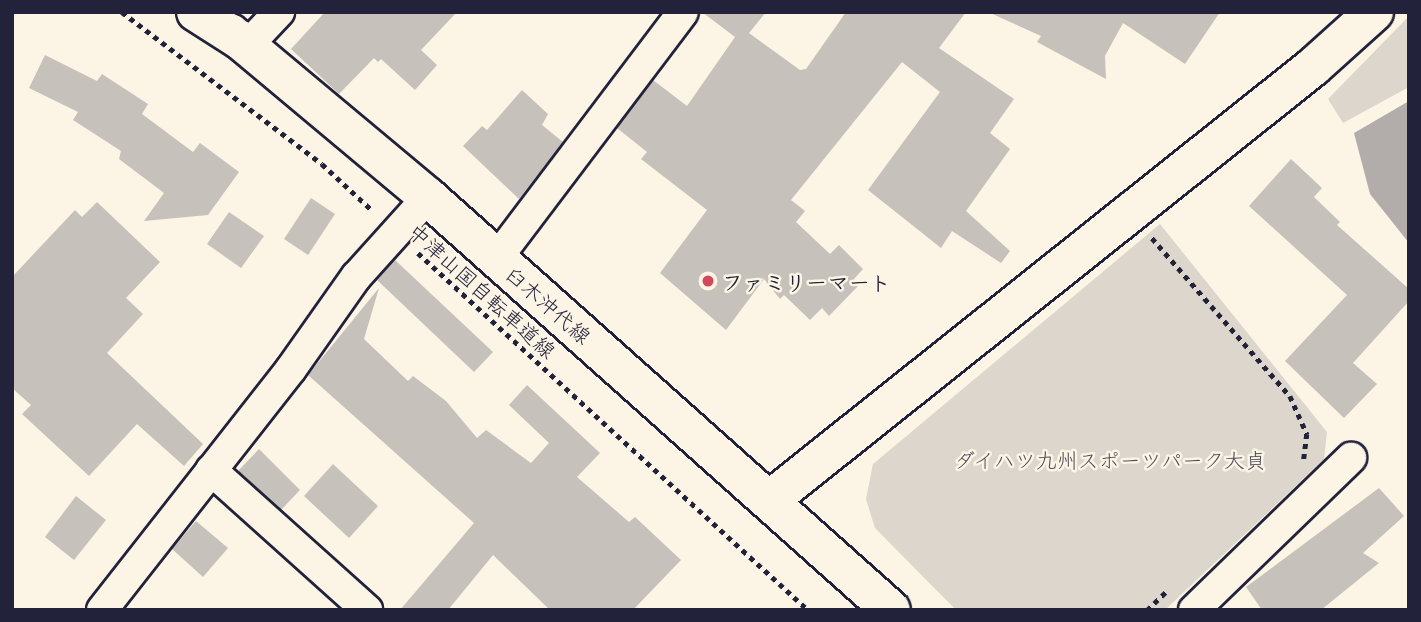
<!DOCTYPE html>
<html>
<head>
<meta charset="utf-8">
<style>
  body { margin:0 }
  #map { position:relative; width:1421px; height:622px; overflow:hidden; background:#fcf5e5; font-family:"Playpen Sans","Klee One",sans-serif }
  div>[style] { position:absolute }
  [style*='--x'] { left:calc(var(--x)*1px); top:calc(var(--y)*1px); width:calc(var(--w)*1px); rotate:calc(var(--a)*1deg) }
  .green>* { inset:0; background:#dcd6cc }
  .water>* { inset:0; background:#b2adab }
  .building>* { inset:0; background:#c6c1bb }
  .path>* { height:4.5px; margin-top:-2.25px; transform-origin:0; background:repeating-linear-gradient(90deg,#22223b 0 5px,transparent 0 10px) }
  .roads { filter:drop-shadow(2px 0 #22223b) drop-shadow(-2px 0 #22223b) drop-shadow(0 2px #22223b) drop-shadow(0 -2px #22223b) }
  .street>* { height:30px; margin:-15px; padding:0 15px; transform-origin:15px; border-radius:15px; background:#fcf5e5 }
  .secondary>* { height:38px; margin:-19px; padding:0 19px; transform-origin:19px; border-radius:19px; background:#fcf5e5 }
  .dots>* { width:19px; height:19px; translate:-50% -50%; box-sizing:border-box; border:4px solid #fcf5e5; border-radius:50% }
  span { translate:-50% -50%; white-space:nowrap; text-align:center; line-height:1.15; -webkit-text-stroke:5px #fcf5e5; paint-order:stroke }
  .poi-label { font-size:21px; color:#22223b; font-weight:700 }
  .left { translate:0 -50%; text-align:left }
  .street-label { font-size:21px; color:#22223b }
  .park-label { font-size:21px; color:#504f5f }
  .frame { position:absolute; inset:0; border:14px solid #22223b; pointer-events:none }
</style>
</head>
<body>
<div id="map">
  <div class="green">
    <div style="clip-path:polygon(1409px 16px,1409px 87px,1343px 123px,1328px 99px)"></div>
    <div style="clip-path:polygon(1160px 224px,1327px 432px,1324px 459px,1165px 610px,956px 610px,875px 528px,866px 499px,873px 464px)"></div>
  </div>
  <div class="water">
    <div style="clip-path:polygon(1409px 101px,1409px 243px,1370px 194px,1354px 133px)"></div>
  </div>
  <div class="building">
    <div style="clip-path:polygon(325px 12px,457px 12px,421px 50px,437px 65px,415px 90px,381px 59px,378px 62px,374px 58px,339px 94px,291px 49px)"></div>
    <div style="clip-path:polygon(702px 12px,766px 12px,749px 33px,800px 70px,806px 69px,846px 12px,966px 12px,939px 48px,1014px 99px,990px 133px,1010px 149px,966px 211px,1010px 251px,1001px 263px,952px 231px,941px 248px,868px 190px,940px 92px,902px 62px,791px 200px,805px 211px,796px 222px,830px 254px,839px 245px,863px 269px,853px 280px,858px 286px,829px 316px,822px 308px,810px 320px,784px 295px,780px 299px,764px 279px,726px 330px,660px 273px,707px 210px,641px 159px,647px 152px,617px 128px,653px 80px,687px 106px,735px 37px)"></div>
    <div style="clip-path:polygon(988px 12px,1220px 12px,1185px 64px,1123px 23px,1105px 56px,1106px 79px,1037px 42px,1041px 36px)"></div>
    <div style="clip-path:polygon(45px 55px,97px 81px,102px 74px,148px 104px,142px 114px,193px 152px,200px 143px,239px 172px,208px 215px,144px 221px,164px 193px,119px 159px,121px 151px,73px 120px,78px 112px,29px 88px)"></div>
    <div style="clip-path:polygon(522px 90px,548px 114px,542px 125px,563px 142px,519px 199px,463px 146px,482px 126px,487px 130px)"></div>
    <div style="clip-path:polygon(1291px 159px,1322px 188px,1314px 197px,1340px 222px,1337px 225px,1409px 289px,1409px 301px,1353px 363px,1377px 384px,1344px 418px,1285px 361px,1347px 295px,1249px 206px)"></div>
    <div style="clip-path:polygon(311px 198px,335px 214px,308px 255px,284px 239px)"></div>
    <div style="clip-path:polygon(97px 202px,160px 262px,126px 298px,143px 314px,107px 353px,203px 444px,184px 466px,137px 424px,89px 476px,22px 414px,31px 405px,12px 388px,12px 277px,75px 210px,82px 217px)"></div>
    <div style="clip-path:polygon(229px 212px,264px 236px,241px 268px,207px 244px)"></div>
    <div style="clip-path:polygon(395px 260px,493px 352px,474px 372px,377px 280px)"></div>
    <div style="clip-path:polygon(379px 288px,364px 339px,408px 381px,413px 376px,446px 401px,477px 438px,486px 430px,531px 463px,549px 443px,509px 405px,527px 385px,600px 453px,577px 477px,629px 522px,635px 517px,681px 560px,633px 610px,550px 610px,493px 555px,448px 610px,400px 610px,474px 523px,308px 375px)"></div>
    <div style="clip-path:polygon(259px 449px,300px 490px,281px 510px,238px 471px)"></div>
    <div style="clip-path:polygon(333px 464px,378px 506px,349px 538px,304px 496px)"></div>
    <div style="clip-path:polygon(1379px 488px,1404px 516px,1363px 553px,1379px 563px,1321px 610px,1262px 610px,1246px 587px)"></div>
    <div style="clip-path:polygon(76px 496px,106px 520px,74px 560px,45px 537px)"></div>
    <div style="clip-path:polygon(196px 521px,228px 548px,203px 577px,172px 549px)"></div>
  </div>
  <div class="path">
    <div style="--x:122;--y:12;--w:251;--a:37.2"></div>
    <div style="--x:322;--y:164;--w:69;--a:42.7"></div>
    <div style="--x:1152;--y:238;--w:210;--a:48.9"></div>
    <div style="--x:1290;--y:396;--w:42;--a:65.9"></div>
    <div style="--x:1307;--y:434;--w:26;--a:97"></div>
    <div style="--x:418;--y:253;--w:529;--a:42.47"></div>
    <div style="--x:1147;--y:610;--w:28;--a:-44"></div>
  </div>
  <div class="roads">
    <div class="street">
      <div style="--x:233;--y:30;--w:21;--a:49"></div>
      <div style="--x:247;--y:46;--w:47;--a:-46.7"></div>
      <div style="--x:497;--y:258;--w:308;--a:-52.9"></div>
      <div style="--x:211;--y:470;--w:210;--a:41.9"></div>
      <div style="--x:102;--y:610;--w:306;--a:-51.9"></div>
      <div style="--x:291;--y:369;--w:113;--a:-54.8"></div>
      <div style="--x:356;--y:277;--w:108;--a:-48"></div>
      <div style="--x:1194;--y:610;--w:219;--a:-44.1"></div>
    </div>
    <div class="secondary">
      <div style="--x:196;--y:12;--w:52;--a:32.5"></div>
      <div style="--x:240;--y:40;--w:245;--a:39.9"></div>
      <div style="--x:428;--y:197;--w:620;--a:41.73"></div>
      <div style="--x:771;--y:499;--w:693;--a:-38.56"></div>
      <div style="--x:1313;--y:67;--w:82;--a:-42"></div>
    </div>
  </div>
  <div class="dots">
    <div style="left:708px;top:281px;background:#d1495b"></div>
  </div>
  <div class="poi-label">
    <span class="left" style="left:722px;top:281px">ファミリーマート</span>
  </div>
  <div class="street-label">
    <span style="left:483px;top:290px;rotate:42deg">中津山国自転車道線</span>
    <span style="left:549px;top:304px;rotate:41deg">臼木沖代線</span>
  </div>
  <div class="park-label">
    <span style="left:1110px;top:459px">ダイハツ九州スポーツパーク大貞</span>
  </div>
  <div class="frame"></div>
</div>
</body>
</html>
